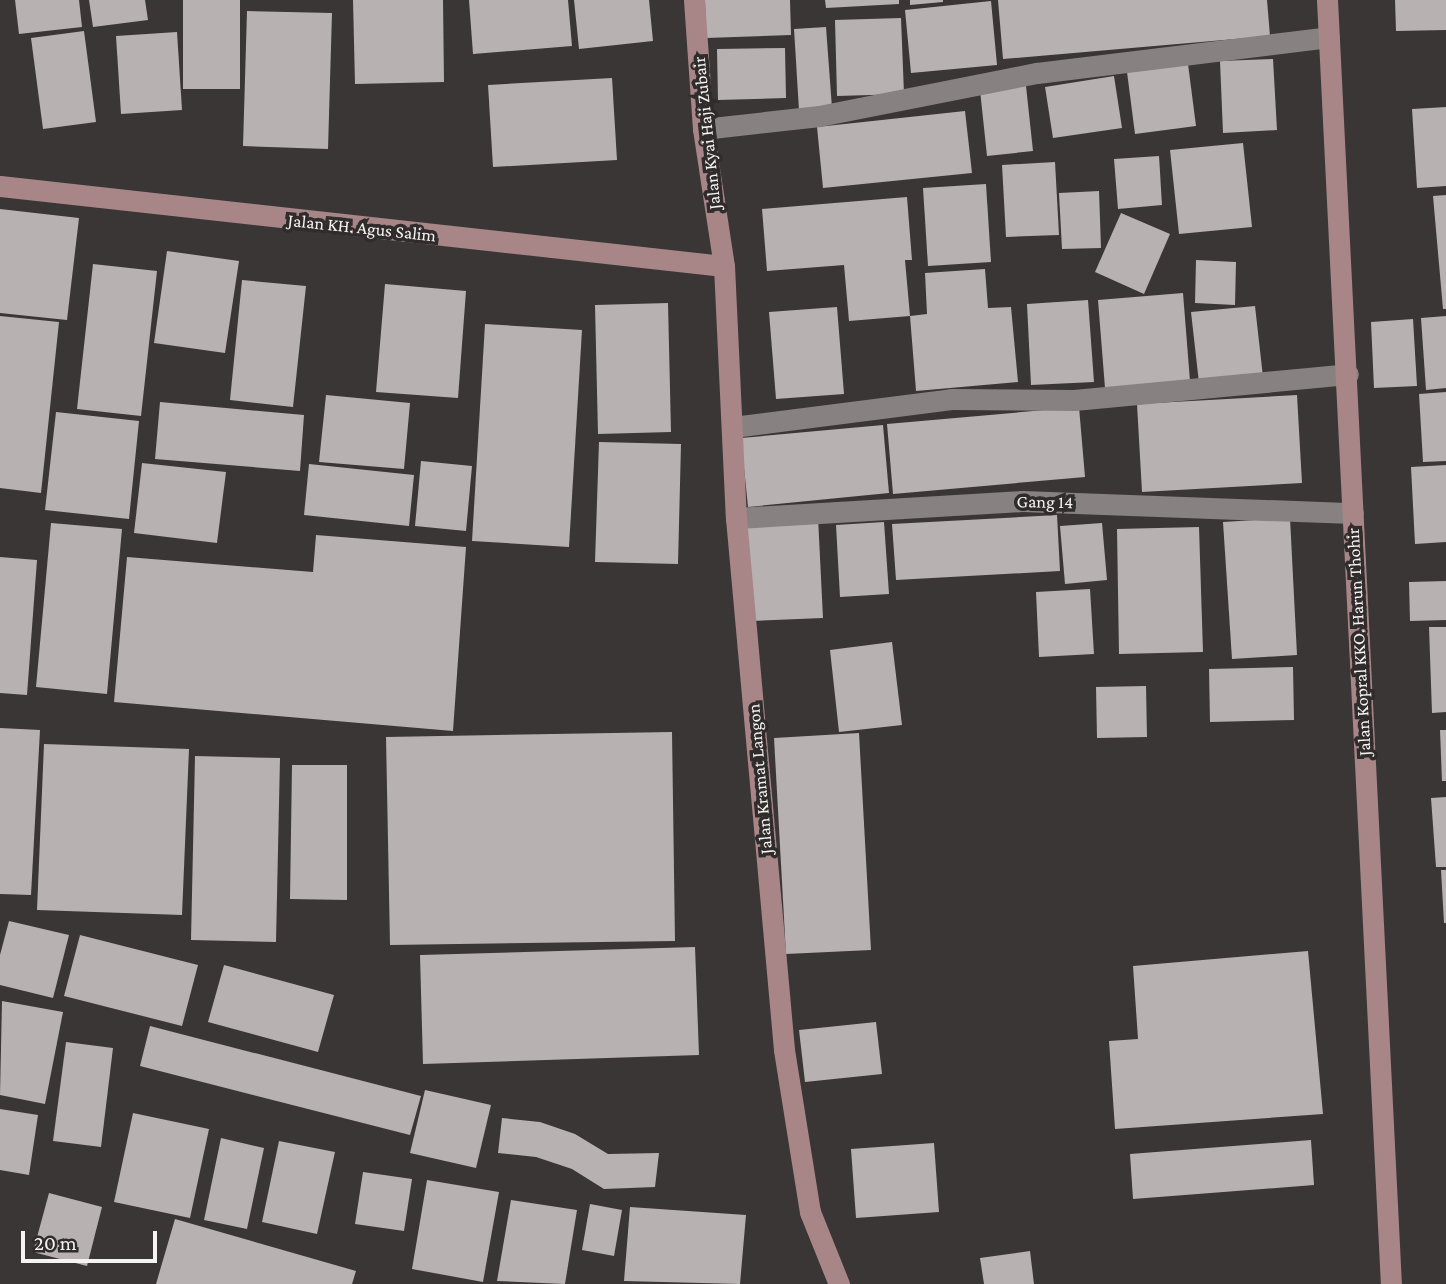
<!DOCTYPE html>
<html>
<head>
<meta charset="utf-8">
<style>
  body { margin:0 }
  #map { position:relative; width:1446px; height:1284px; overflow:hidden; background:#3a3636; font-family:"Crimson Pro",serif }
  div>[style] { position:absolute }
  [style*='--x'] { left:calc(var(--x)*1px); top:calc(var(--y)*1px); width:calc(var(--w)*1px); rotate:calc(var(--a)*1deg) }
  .building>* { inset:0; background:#b7b1b1 }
  .street>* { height:21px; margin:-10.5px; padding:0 10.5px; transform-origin:10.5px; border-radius:10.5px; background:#878181 }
  .secondary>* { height:21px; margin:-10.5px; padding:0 10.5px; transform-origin:10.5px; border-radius:10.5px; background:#a88688 }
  span { translate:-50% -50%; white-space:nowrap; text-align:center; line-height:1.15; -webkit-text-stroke:7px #302c2c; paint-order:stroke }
  .street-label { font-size:18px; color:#f6f3f3 }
  .scale { position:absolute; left:21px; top:1231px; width:136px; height:32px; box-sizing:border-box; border:4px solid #f6f3f3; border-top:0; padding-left:9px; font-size:21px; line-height:24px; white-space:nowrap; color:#f6f3f3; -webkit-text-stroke:5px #302c2c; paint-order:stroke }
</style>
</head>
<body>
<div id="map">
  <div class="building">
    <div style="clip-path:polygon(15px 0,79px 0,82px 27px,19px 34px)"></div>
    <div style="clip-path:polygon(89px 0,145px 0,148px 20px,93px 27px)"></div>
    <div style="clip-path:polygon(183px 0,240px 0,240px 89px,183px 89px)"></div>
    <div style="clip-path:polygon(353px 0,443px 0,444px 82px,355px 84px)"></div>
    <div style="clip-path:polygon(469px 0,568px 0,572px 46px,473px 54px)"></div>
    <div style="clip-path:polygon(574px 0,649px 0,653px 41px,579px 49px)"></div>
    <div style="clip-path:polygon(705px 0,790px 0,791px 35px,706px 38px)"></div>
    <div style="clip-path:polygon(825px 0,899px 0,899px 4px,826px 8px)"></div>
    <div style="clip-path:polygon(910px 0,943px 0,943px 2px,910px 5px)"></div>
    <div style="clip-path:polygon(998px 0,1267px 0,1270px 36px,1003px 59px)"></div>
    <div style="clip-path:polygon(1395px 0,1446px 0,1446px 30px,1396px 31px)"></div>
    <div style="clip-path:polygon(991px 1px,997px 65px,911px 73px,905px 10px)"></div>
    <div style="clip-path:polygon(247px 11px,332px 13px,328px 149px,243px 146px)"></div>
    <div style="clip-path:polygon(901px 18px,904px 94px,837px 96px,835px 20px)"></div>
    <div style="clip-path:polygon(826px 27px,832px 108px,799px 110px,794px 29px)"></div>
    <div style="clip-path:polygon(84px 31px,96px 122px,43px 129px,31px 38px)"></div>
    <div style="clip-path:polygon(177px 32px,182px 110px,121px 114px,116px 36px)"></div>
    <div style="clip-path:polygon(785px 48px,786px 98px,718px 100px,717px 49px)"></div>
    <div style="clip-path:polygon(1273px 59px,1277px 130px,1223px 133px,1220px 61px)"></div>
    <div style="clip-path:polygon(1188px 64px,1196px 126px,1135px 134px,1127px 72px)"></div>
    <div style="clip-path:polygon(1114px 76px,1122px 128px,1053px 138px,1045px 87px)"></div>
    <div style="clip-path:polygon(612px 78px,617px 160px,493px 167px,488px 85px)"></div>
    <div style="clip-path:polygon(1026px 86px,1033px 151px,987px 156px,980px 90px)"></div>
    <div style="clip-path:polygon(1446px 107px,1446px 186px,1417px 188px,1412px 109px)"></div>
    <div style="clip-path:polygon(965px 111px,972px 173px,823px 188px,817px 127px)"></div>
    <div style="clip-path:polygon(1243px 143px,1252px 227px,1179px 234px,1170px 150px)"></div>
    <div style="clip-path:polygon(1159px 156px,1162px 205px,1118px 209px,1114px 159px)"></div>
    <div style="clip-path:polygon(1055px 162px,1059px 235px,1006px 237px,1002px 165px)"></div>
    <div style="clip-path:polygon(986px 184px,991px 262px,928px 266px,923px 188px)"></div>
    <div style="clip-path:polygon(1099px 191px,1101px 248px,1062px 249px,1059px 193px)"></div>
    <div style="clip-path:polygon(1446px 195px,1446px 309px,1443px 309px,1433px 196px)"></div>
    <div style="clip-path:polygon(907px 197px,912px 260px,905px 260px,910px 316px,849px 321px,844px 265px,767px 271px,762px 209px)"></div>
    <div style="clip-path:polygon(0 209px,79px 218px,67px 320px,0 313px)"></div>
    <div style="clip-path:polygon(1121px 213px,1170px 234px,1144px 294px,1095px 272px)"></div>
    <div style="clip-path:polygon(167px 251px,239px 261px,225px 353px,154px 343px)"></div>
    <div style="clip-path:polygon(1196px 260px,1236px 262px,1235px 305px,1195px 303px)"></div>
    <div style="clip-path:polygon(93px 264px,157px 271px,141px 416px,77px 409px)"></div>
    <div style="clip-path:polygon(985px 269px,988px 308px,1011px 307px,1018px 382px,916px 391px,910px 316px,927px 314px,925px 273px)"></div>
    <div style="clip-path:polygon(242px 280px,306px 286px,293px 407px,230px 400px)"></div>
    <div style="clip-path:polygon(385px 284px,466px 291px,458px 398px,376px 392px)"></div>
    <div style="clip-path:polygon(1183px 293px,1190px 381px,1105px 388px,1098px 300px)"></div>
    <div style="clip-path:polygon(1088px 300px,1094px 382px,1031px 385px,1027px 304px)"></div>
    <div style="clip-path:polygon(668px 303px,671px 432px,598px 434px,595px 305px)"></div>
    <div style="clip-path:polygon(1255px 306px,1263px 377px,1199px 383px,1191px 312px)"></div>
    <div style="clip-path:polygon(837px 307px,844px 394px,776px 399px,769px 312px)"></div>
    <div style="clip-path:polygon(0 316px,59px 322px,41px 493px,0 488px)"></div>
    <div style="clip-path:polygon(1446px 316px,1446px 388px,1426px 390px,1421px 318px)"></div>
    <div style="clip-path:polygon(1413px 319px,1417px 386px,1374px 388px,1371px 322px)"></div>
    <div style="clip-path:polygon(485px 324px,582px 330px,569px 547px,472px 541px)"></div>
    <div style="clip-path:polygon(1446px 392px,1446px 461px,1423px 462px,1419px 394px)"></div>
    <div style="clip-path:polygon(326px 395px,410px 403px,404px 469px,319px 462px)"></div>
    <div style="clip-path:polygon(1297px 395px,1302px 483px,1142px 492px,1137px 404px)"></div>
    <div style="clip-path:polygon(160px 402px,304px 415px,300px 471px,155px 459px)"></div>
    <div style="clip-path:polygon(1079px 407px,1085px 477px,893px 494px,887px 424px)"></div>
    <div style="clip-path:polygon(56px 412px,139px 421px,129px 519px,45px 510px)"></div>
    <div style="clip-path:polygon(883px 425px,889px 493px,748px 507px,741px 438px)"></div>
    <div style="clip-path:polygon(599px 442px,681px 444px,678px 564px,595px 562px)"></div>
    <div style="clip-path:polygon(421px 461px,472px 466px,466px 531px,415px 526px)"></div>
    <div style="clip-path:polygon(142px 463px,226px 472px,217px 543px,134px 533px)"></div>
    <div style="clip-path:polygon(309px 464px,414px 475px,409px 526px,304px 515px)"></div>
    <div style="clip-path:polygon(1446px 465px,1446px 542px,1415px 544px,1411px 467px)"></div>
    <div style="clip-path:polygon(1057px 515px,1060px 571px,896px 580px,892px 524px)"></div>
    <div style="clip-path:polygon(818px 517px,823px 618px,751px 621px,746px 521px)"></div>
    <div style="clip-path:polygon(1290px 518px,1297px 655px,1232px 659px,1223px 522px)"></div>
    <div style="clip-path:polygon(884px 522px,889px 594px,840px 597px,836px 525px)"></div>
    <div style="clip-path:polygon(51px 523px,122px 529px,107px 694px,36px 687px)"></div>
    <div style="clip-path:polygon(1102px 523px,1107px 580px,1065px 584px,1060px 526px)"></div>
    <div style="clip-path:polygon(1199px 527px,1203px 652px,1119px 654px,1117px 529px)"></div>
    <div style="clip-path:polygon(316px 535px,466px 547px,453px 731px,114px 702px,127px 557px,313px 572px)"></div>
    <div style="clip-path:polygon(0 557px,37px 560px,27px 695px,0 693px)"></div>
    <div style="clip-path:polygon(1446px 581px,1446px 620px,1410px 621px,1409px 582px)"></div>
    <div style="clip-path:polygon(1090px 589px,1094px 654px,1039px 657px,1036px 592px)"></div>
    <div style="clip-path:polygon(1429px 627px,1446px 627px,1446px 712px,1432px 713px)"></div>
    <div style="clip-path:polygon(892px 642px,902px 725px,839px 732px,830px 650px)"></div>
    <div style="clip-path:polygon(1293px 667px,1294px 720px,1210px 722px,1209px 669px)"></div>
    <div style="clip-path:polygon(1146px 686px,1147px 737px,1097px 738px,1096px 687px)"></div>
    <div style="clip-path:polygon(0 728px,40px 730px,31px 895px,0 894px)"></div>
    <div style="clip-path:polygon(1440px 730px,1446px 730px,1446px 781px,1442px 781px)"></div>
    <div style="clip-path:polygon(672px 732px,675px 941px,390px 945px,386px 737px)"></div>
    <div style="clip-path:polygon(859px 733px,871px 950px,786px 954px,774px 738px)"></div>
    <div style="clip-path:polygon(44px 744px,189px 749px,182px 915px,37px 910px)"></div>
    <div style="clip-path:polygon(195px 756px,280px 758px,276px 942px,191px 940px)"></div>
    <div style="clip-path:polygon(292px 765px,347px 765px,347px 900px,290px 899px)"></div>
    <div style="clip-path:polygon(1446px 797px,1446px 867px,1436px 867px,1431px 798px)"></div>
    <div style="clip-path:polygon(1441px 870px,1446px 870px,1446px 923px,1444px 923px)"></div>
    <div style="clip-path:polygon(9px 921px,69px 935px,53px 998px,0 985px,0 955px)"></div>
    <div style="clip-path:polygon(80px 935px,198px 965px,182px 1026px,64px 996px)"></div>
    <div style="clip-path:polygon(695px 947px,699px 1055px,423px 1064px,420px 955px)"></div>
    <div style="clip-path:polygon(1308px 951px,1323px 1114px,1115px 1129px,1109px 1041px,1138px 1039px,1133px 966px)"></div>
    <div style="clip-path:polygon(224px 965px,334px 995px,318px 1052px,208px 1022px)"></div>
    <div style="clip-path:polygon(2px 1001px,63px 1012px,45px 1104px,0 1095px)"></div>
    <div style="clip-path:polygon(876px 1022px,882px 1074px,805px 1082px,799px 1030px)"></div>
    <div style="clip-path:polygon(150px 1026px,421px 1096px,410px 1135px,140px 1066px)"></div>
    <div style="clip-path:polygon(66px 1042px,113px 1048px,101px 1147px,53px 1141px)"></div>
    <div style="clip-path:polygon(425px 1090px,491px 1105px,476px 1168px,410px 1153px)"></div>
    <div style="clip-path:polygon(0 1109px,38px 1115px,29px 1175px,0 1170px)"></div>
    <div style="clip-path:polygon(133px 1113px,209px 1129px,190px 1218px,114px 1202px)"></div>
    <div style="clip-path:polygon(502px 1118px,540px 1122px,575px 1134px,608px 1154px,659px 1153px,655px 1187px,604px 1189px,572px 1169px,536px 1157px,498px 1153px)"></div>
    <div style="clip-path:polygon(221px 1138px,264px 1148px,247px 1229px,204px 1220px)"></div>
    <div style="clip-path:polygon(1311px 1140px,1314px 1185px,1133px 1199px,1130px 1154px)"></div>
    <div style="clip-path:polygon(279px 1141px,335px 1152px,317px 1234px,262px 1222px)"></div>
    <div style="clip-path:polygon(934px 1143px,939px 1212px,856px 1218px,851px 1149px)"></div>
    <div style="clip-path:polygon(363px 1172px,412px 1179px,404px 1231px,355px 1224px)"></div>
    <div style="clip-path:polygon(427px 1180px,499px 1192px,483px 1282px,412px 1269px)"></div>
    <div style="clip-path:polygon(49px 1193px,102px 1207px,87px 1266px,33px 1252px)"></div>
    <div style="clip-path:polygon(511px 1200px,577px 1210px,565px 1284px,497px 1281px)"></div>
    <div style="clip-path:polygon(590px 1204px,622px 1210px,614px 1256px,582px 1250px)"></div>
    <div style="clip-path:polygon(630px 1207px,746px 1215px,740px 1284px,624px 1281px)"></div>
    <div style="clip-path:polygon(175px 1219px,356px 1271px,352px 1284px,156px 1284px)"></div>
    <div style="clip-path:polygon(1030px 1251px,1034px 1284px,984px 1284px,980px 1258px)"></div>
  </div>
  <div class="street">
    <div style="--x:703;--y:129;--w:117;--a:-6.4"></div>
    <div style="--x:819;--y:116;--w:222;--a:-11.2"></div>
    <div style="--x:1037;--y:73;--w:294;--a:-7"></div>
    <div style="--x:733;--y:427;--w:220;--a:-7.3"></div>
    <div style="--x:951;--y:399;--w:123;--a:0.5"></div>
    <div style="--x:1074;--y:400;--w:275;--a:-5.4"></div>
    <div style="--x:736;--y:518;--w:287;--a:-3.4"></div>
    <div style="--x:1022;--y:501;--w:331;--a:2.1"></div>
  </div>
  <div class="secondary">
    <div style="--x:694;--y:0;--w:129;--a:86"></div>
    <div style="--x:703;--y:129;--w:139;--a:81.3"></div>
    <div style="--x:724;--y:266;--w:252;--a:87.3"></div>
    <div style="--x:736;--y:518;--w:534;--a:84.84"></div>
    <div style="--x:784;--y:1050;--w:164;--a:80.9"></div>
    <div style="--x:810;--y:1212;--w:78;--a:68.1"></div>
    <div style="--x:1327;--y:0;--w:1286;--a:87.15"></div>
    <div style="--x:0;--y:186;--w:728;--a:6.31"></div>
  </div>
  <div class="street-label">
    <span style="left:707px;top:133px;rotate:-96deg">Jalan Kyai Haji Zubair</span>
    <span style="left:362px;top:228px;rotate:6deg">Jalan KH. Agus Salim</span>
    <span style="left:1045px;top:502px;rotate:1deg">Gang 14</span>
    <span style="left:1359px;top:642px;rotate:-93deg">Jalan Kopral KKO. Harun Thohir</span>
    <span style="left:760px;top:779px;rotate:-95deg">Jalan Kramat Langon</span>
  </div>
  <div class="scale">20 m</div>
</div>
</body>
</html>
